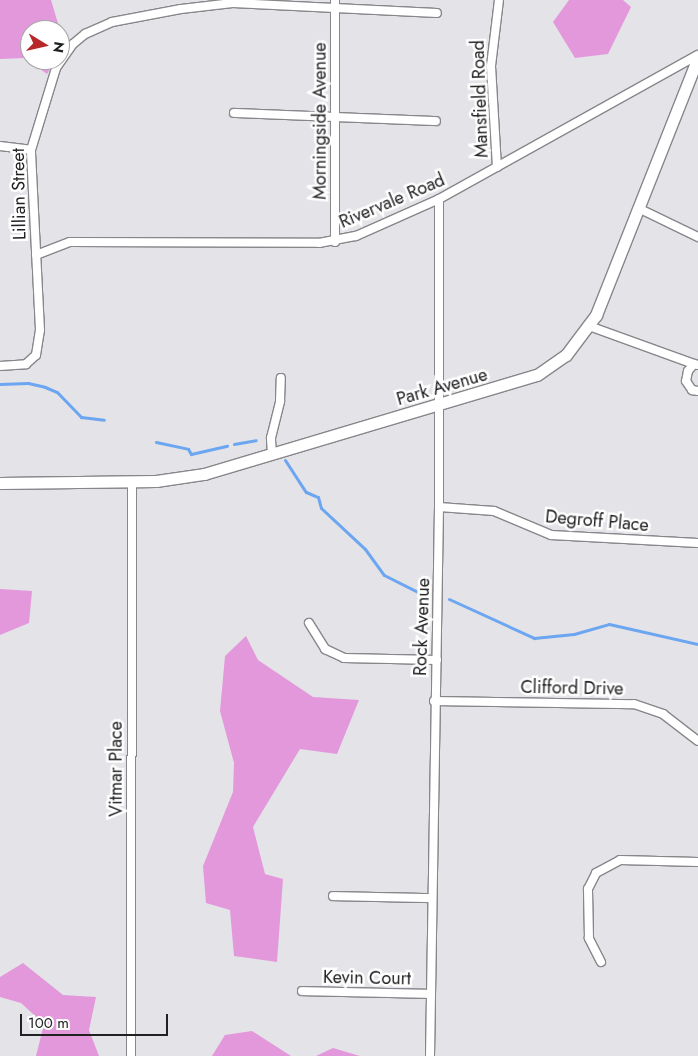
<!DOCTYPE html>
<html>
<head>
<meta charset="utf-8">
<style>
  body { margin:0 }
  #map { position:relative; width:698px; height:1056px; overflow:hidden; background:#e3e3e8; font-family:Jost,sans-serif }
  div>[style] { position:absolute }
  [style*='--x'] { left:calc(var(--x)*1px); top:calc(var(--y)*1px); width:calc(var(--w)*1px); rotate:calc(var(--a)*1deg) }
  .forest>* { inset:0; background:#e398dc }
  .stream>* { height:3px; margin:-1.5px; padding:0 1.5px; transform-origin:1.5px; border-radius:1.5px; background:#6ca6f1 }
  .roads { filter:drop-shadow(1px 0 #87868a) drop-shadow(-1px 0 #87868a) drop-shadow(0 1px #87868a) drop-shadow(0 -1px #87868a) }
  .street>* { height:8px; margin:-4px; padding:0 4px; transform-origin:4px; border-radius:4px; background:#fff }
  .secondary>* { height:11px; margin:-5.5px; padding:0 5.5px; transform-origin:5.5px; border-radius:5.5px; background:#fff }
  span { translate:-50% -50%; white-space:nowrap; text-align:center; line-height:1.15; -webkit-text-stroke:5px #fff; paint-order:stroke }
  .street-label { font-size:18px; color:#212123 }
  .north { position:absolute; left:20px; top:20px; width:50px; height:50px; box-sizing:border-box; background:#fff; border:1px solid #a6a6a7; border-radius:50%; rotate:99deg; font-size:14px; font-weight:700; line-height:20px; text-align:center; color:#212123 }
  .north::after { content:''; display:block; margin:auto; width:18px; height:22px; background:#b7282a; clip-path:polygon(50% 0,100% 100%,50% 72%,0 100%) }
  .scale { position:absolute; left:20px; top:1014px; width:148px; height:22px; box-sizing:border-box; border:2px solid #212123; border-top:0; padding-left:6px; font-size:15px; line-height:18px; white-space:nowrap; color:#212123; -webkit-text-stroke:4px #fff; paint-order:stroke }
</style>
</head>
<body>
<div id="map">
  <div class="forest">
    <div style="clip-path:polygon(0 0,51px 0,60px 30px,30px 30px,30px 60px,55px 60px,47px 74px,25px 58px,0 59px)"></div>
    <div style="clip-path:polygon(569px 0,623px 0,631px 7px,608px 54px,575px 58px,553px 22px)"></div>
    <div style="clip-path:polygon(0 589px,32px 591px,29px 623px,0 635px)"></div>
    <div style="clip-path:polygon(246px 636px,258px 660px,313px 697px,359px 700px,337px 754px,300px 749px,253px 827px,265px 874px,283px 879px,277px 962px,234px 956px,230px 910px,206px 903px,203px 866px,233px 792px,234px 763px,220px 711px,225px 656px)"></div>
    <div style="clip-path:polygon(23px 963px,63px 995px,96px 997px,89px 1030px,99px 1056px,36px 1056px,44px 1024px,21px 1003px,0 997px,0 977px)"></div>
    <div style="clip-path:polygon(252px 1031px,291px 1056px,212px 1056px,225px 1035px)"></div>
    <div style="clip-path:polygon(333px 1048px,360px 1056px,316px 1056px)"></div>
  </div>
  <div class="stream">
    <div style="--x:0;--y:384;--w:28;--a:-2"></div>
    <div style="--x:28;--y:383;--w:17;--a:13"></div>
    <div style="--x:45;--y:387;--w:13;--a:23"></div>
    <div style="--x:57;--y:392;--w:35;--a:46"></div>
    <div style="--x:81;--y:417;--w:23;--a:7"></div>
    <div style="--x:156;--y:442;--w:33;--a:12"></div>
    <div style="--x:188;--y:449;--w:6;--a:59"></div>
    <div style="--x:191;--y:454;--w:37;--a:-13"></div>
    <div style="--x:234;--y:444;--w:22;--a:-10"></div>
    <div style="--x:285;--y:460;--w:38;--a:57"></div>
    <div style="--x:306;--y:492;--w:13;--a:23"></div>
    <div style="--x:318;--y:497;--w:11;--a:75"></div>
    <div style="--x:321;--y:508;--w:60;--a:43"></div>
    <div style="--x:365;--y:549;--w:32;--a:54"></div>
    <div style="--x:384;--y:575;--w:47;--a:26.6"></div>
    <div style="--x:449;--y:599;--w:94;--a:24.6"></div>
    <div style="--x:534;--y:638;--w:40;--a:-5.7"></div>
    <div style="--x:574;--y:634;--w:36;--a:-16"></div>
    <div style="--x:609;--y:624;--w:91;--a:12.7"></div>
  </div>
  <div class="roads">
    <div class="street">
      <div style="--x:335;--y:0;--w:242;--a:90"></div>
      <div style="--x:234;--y:113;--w:202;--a:2.3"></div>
      <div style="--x:0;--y:146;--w:31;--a:7"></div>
      <div style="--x:497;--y:167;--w:101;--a:-93.4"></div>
      <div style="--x:491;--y:66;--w:66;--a:-83.1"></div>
      <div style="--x:638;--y:208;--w:67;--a:25.8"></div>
      <div style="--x:36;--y:255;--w:36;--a:-21"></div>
      <div style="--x:70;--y:242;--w:249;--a:0.2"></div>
      <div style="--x:319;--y:243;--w:38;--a:-11"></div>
      <div style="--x:356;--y:236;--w:91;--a:-24"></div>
      <div style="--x:439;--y:199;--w:296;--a:-29.1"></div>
      <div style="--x:589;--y:326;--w:112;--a:19.9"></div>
      <div style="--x:698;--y:365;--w:4;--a:-166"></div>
      <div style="--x:694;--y:364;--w:9;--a:131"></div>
      <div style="--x:688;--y:371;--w:10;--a:101"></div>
      <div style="--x:686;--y:381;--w:11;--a:56"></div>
      <div style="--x:692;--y:390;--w:6;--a:9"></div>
      <div style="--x:0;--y:366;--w:26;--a:-4"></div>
      <div style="--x:26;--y:364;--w:13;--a:-42"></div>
      <div style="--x:36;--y:355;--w:25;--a:-81"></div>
      <div style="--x:40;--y:330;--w:180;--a:-92.9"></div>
      <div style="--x:31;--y:150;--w:86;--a:-73"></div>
      <div style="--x:56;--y:68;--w:29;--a:-55"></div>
      <div style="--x:73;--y:44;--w:16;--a:-40"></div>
      <div style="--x:85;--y:34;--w:30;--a:-24"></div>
      <div style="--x:112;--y:22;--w:70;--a:-10.7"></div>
      <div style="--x:181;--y:9;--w:52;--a:-6.6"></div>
      <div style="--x:233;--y:3;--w:204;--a:2.8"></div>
      <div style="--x:272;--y:454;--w:16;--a:-94"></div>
      <div style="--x:271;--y:438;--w:38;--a:-76"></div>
      <div style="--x:280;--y:401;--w:23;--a:-88"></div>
      <div style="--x:439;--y:507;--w:55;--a:4.2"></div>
      <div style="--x:494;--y:511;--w:62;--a:22.8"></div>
      <div style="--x:551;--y:535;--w:147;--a:3.1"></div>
      <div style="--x:309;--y:623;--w:31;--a:58"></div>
      <div style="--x:325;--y:649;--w:21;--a:25"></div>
      <div style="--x:344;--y:658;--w:93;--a:1.2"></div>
      <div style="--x:434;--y:701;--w:200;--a:0.9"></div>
      <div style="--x:634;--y:704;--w:31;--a:19"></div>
      <div style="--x:663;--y:714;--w:44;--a:37.6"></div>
      <div style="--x:333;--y:896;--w:99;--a:1.2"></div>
      <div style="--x:601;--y:962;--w:27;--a:-117"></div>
      <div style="--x:589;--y:938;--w:49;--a:-91.2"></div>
      <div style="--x:588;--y:889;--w:18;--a:-63"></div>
      <div style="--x:596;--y:873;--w:27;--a:-28"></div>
      <div style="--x:620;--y:860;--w:78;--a:1.5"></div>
      <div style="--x:302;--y:991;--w:128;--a:1.3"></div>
      <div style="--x:131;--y:1056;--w:575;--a:-89.9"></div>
      <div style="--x:430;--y:1056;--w:549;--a:-89.06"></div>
      <div style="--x:439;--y:507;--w:308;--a:-90"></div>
    </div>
    <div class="secondary">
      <div style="--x:0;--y:483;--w:156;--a:-0.7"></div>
      <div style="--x:156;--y:481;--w:49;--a:-8.3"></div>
      <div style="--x:204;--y:474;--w:347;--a:-16.6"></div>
      <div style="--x:537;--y:375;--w:35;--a:-35"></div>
      <div style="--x:566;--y:355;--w:50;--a:-53.1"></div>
      <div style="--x:596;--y:315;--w:277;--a:-68.4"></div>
    </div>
  </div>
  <div class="street-label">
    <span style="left:480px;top:99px;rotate:-92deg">Mansfield Road</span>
    <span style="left:320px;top:121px;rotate:-90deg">Morningside Avenue</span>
    <span style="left:19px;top:194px;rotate:-91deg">Lillian Street</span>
    <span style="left:392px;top:201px;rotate:-23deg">Rivervale Road</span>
    <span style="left:442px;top:387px;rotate:-16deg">Park Avenue</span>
    <span style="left:597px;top:521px;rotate:5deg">Degroff Place</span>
    <span style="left:422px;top:627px;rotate:-88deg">Rock Avenue</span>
    <span style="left:572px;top:688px;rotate:1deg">Clifford Drive</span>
    <span style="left:116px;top:769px;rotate:-90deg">Vitmar Place</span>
    <span style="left:367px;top:978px;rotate:1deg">Kevin Court</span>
  </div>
  <div class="north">N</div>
  <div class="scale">100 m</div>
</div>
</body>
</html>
